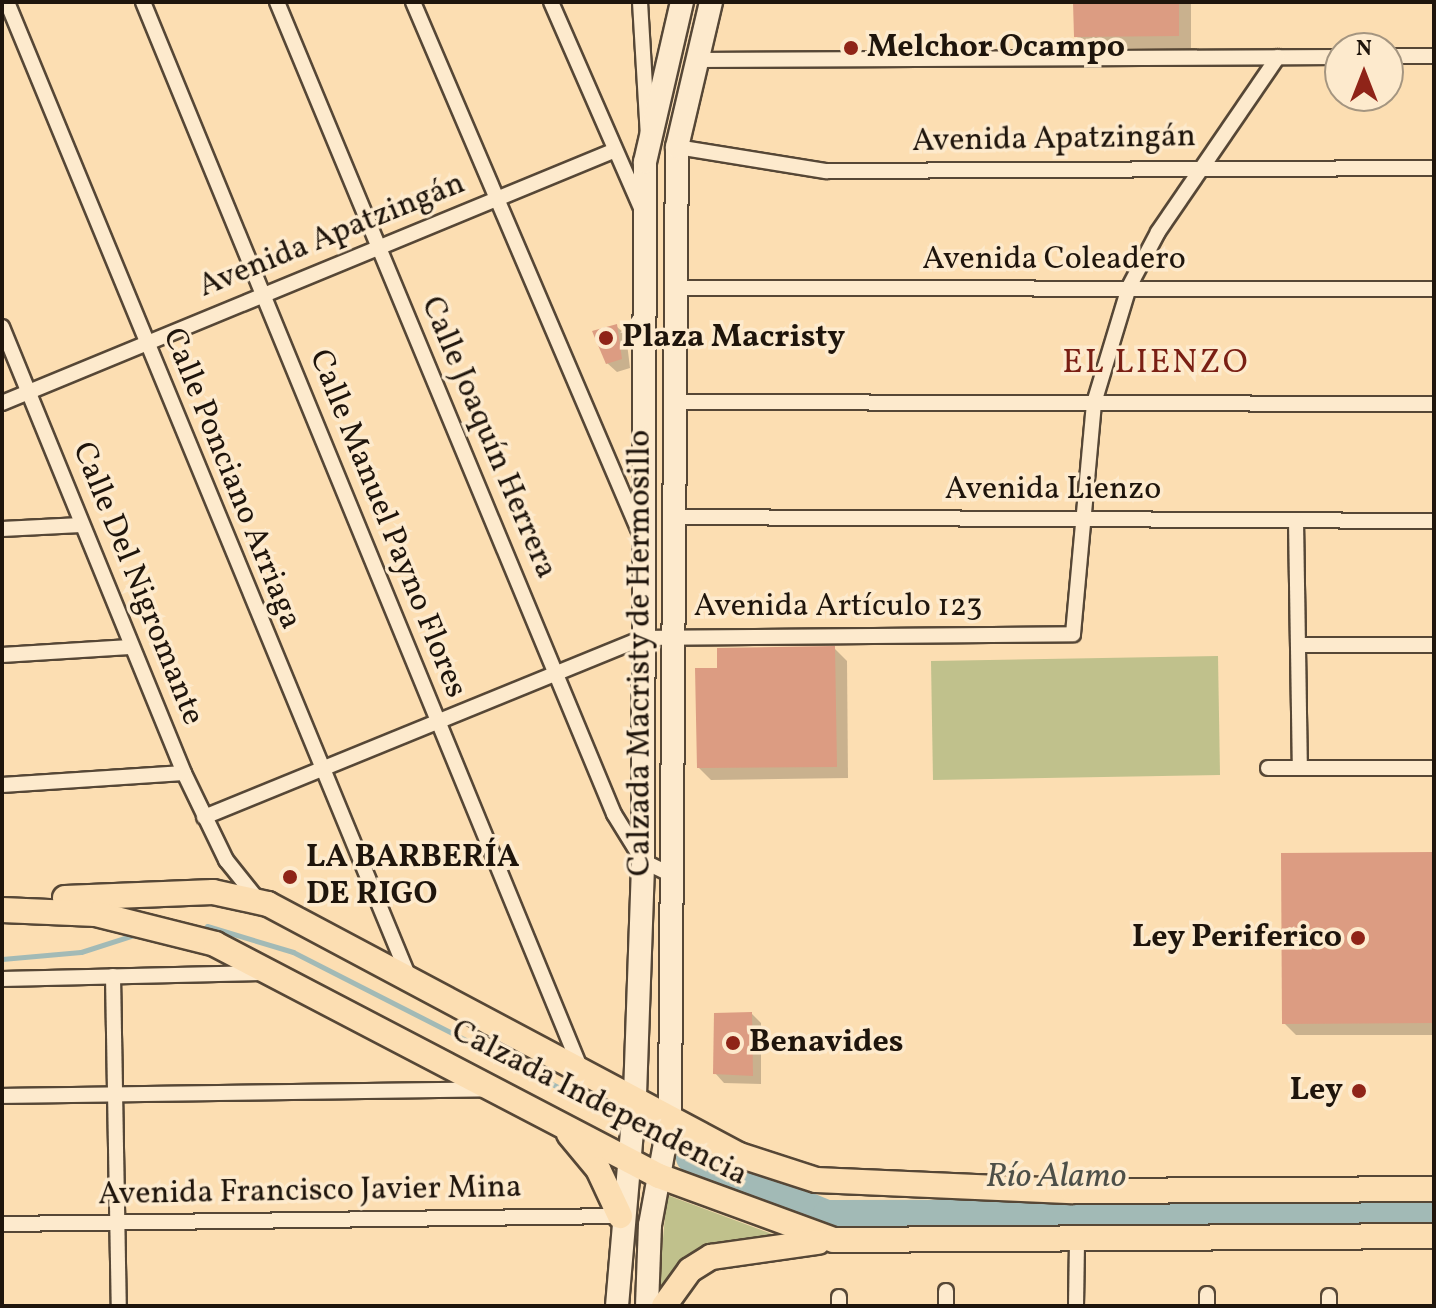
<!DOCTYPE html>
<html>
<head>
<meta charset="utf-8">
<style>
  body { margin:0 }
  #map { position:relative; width:1436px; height:1308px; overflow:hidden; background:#fcdeb2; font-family:Vollkorn,serif }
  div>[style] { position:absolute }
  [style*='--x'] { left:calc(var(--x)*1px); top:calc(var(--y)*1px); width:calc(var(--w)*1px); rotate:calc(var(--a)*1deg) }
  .green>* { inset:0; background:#c0c18c }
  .shadow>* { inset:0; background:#0003 }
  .stream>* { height:5px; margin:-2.5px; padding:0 2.5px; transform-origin:2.5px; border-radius:2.5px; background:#a2bab6 }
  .river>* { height:28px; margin:-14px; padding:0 14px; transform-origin:14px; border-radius:14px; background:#a2bab6 }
  .building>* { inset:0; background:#dc9c82 }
  .roads { filter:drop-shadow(2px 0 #564736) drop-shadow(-2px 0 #564736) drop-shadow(0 2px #564736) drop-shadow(0 -2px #564736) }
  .minor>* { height:14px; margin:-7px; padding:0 7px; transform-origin:7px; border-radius:7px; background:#fdeacd }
  .secondary>* { height:22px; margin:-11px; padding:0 11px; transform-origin:11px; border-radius:11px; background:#fdeacd }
  .primary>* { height:24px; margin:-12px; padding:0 12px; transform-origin:12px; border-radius:12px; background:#fcdeb2 }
  .dots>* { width:22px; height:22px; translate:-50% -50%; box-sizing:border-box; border:4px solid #fdeacd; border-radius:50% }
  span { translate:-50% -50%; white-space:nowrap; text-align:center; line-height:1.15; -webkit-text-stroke:7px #fdeacd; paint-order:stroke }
  .poi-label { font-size:32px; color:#1f150c; font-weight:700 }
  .left { translate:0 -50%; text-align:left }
  .right { translate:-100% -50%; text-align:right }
  .street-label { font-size:32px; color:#1f150c }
  .neighbourhood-label { font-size:34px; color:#7a1f14; letter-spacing:2px }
  .water-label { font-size:34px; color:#4d4f48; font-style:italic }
  .frame { position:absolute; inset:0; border:4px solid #1f150c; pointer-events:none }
  .north { position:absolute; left:1324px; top:32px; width:80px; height:80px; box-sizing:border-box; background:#fdeacd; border:2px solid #a49580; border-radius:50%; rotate:0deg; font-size:22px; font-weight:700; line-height:32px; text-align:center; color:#1f150c }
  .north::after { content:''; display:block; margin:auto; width:28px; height:36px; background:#8f2418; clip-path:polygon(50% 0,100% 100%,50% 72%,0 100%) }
</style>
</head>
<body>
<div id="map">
  <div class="green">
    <div style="clip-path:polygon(1218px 656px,1220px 775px,933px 780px,931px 661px)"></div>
    <div style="clip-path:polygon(667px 1195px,783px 1238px,705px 1248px,657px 1304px)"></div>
  </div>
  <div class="shadow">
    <div style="clip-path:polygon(1075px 2px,1191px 2px,1191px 48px,1088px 48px,1076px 36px)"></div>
    <div style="clip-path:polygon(616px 326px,626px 335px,630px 368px,617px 372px,607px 363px)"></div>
    <div style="clip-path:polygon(834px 648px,847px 661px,848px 778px,711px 780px,699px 768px,720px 670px)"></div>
    <div style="clip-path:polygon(1434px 854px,1434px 1035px,1296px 1035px,1284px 1023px)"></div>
    <div style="clip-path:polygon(752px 1014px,761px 1023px,761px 1084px,724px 1083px,715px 1073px)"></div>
  </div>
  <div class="stream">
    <div style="--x:207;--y:926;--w:90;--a:16.8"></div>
    <div style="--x:293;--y:952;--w:366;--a:27"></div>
    <div style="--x:2;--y:959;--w:79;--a:-5.1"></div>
    <div style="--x:81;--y:952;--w:56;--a:-17.8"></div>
  </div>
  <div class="river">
    <div style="--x:690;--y:1158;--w:148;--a:22.2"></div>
    <div style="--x:827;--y:1214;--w:607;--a:-0.09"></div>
  </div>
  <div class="building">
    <div style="clip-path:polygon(1073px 2px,1179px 2px,1179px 36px,1074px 37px)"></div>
    <div style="clip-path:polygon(617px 324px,622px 359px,606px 364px,592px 331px)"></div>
    <div style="clip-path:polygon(835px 646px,837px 767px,697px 768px,695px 668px,717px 668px,717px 648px)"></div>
    <div style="clip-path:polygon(1434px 852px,1434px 1023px,1282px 1024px,1281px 853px)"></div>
    <div style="clip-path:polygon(752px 1012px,753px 1076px,713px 1074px,714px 1013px)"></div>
  </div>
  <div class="roads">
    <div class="minor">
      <div style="--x:7;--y:2;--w:1052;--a:67.6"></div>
      <div style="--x:143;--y:2;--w:1151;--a:67.69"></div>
      <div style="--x:277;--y:2;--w:879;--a:67.46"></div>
      <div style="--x:614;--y:814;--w:55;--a:58.3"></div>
      <div style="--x:643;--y:861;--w:32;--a:26"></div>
      <div style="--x:413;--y:2;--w:581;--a:66.88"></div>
      <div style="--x:551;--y:2;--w:227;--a:66.4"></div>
      <div style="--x:640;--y:2;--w:134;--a:86.6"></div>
      <div style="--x:1388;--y:56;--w:46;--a:0"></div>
      <div style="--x:694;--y:60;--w:646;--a:-0.27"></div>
      <div style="--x:677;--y:147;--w:151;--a:9.2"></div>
      <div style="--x:826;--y:171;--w:608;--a:-0.28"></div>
      <div style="--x:674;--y:288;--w:760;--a:0.08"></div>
      <div style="--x:2;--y:327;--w:482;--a:67.8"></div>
      <div style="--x:184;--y:773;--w:97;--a:64.2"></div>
      <div style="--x:226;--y:860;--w:53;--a:51.2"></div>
      <div style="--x:674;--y:402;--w:760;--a:0.15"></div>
      <div style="--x:2;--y:403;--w:661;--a:-22.41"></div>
      <div style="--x:671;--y:517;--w:763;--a:0.3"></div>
      <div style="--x:1296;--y:521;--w:246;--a:89.1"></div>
      <div style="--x:2;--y:529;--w:79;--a:-2.9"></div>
      <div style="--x:1298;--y:645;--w:136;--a:0"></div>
      <div style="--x:2;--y:655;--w:128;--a:-3.6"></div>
      <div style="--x:1268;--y:768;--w:166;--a:0"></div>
      <div style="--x:2;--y:785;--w:182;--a:-3.8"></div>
      <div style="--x:204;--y:817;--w:474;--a:-22.2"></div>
      <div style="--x:643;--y:638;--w:430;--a:-0.5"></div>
      <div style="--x:1073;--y:634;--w:232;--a:-84.8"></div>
      <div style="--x:1094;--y:403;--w:121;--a:-73.2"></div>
      <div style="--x:1129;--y:287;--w:62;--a:-62.2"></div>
      <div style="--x:1158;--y:232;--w:212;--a:-55.6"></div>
      <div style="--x:113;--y:976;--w:330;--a:89"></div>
      <div style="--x:2;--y:979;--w:260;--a:-1.3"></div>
      <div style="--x:2;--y:1096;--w:485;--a:-0.8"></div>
      <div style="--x:2;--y:1224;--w:618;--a:-0.74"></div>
      <div style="--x:1207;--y:1294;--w:12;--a:90"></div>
      <div style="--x:1329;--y:1296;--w:10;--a:90"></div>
      <div style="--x:839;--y:1306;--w:9;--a:-90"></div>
      <div style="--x:946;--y:1306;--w:15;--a:-90"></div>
      <div style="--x:1076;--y:1306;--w:62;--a:-89.1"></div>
    </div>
    <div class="secondary">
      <div style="--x:617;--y:1306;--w:212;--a:-85.1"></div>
      <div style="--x:635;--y:1095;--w:234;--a:-88"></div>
      <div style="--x:643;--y:861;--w:699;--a:-89.84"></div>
      <div style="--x:645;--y:162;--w:164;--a:-77"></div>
      <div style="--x:647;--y:1306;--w:81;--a:-87.9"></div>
      <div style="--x:650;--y:1225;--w:111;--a:-79.6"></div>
      <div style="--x:670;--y:1116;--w:969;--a:-89.59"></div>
      <div style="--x:677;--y:147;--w:149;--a:-76.8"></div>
    </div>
    <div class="primary">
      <div style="--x:65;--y:898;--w:148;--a:-2.3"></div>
      <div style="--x:213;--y:892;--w:56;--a:12.3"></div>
      <div style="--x:268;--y:904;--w:534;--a:28.05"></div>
      <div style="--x:739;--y:1155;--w:81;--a:18"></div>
      <div style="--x:816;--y:1180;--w:257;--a:2.5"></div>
      <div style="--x:1073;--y:1191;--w:361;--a:-0.3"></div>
      <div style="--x:2;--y:910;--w:94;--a:2.4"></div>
      <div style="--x:96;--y:914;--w:123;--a:14.1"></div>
      <div style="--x:215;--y:944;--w:501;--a:27.59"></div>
      <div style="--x:659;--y:1176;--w:186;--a:20.1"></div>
      <div style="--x:834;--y:1240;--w:600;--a:-0.38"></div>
      <div style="--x:569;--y:1134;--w:45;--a:50.4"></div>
      <div style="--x:598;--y:1169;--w:52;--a:64.9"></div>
      <div style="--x:664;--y:1306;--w:44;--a:-54.2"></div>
      <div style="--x:690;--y:1270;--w:25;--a:-32"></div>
      <div style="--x:711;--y:1257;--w:108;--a:-8"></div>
    </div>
  </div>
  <div class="dots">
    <div style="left:851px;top:48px;background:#8f2418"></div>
    <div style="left:606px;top:338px;background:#8f2418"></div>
    <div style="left:290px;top:877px;background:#8f2418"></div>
    <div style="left:1358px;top:938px;background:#8f2418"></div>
    <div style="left:733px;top:1043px;background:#8f2418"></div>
    <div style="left:1359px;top:1091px;background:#8f2418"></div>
  </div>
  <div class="poi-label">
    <span class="left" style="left:867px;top:48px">Melchor Ocampo</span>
    <span class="left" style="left:622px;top:338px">Plaza Macristy</span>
    <span class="left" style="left:306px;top:877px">LA BARBERÍA<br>DE RIGO</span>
    <span class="right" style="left:1342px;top:938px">Ley Periferico</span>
    <span class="left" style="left:749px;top:1043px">Benavides</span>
    <span class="right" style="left:1343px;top:1091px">Ley</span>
  </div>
  <div class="street-label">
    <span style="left:1054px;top:140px;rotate:-1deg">Avenida Apatzingán</span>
    <span style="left:332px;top:236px;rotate:-22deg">Avenida Apatzingán</span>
    <span style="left:1054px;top:260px">Avenida Coleadero</span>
    <span style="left:488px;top:438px;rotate:67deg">Calle Joaquín Herrera</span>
    <span style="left:231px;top:479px;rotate:68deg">Calle Ponciano Arriaga</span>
    <span style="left:1053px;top:490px">Avenida Lienzo</span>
    <span style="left:387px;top:524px;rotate:68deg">Calle Manuel Payno Flores</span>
    <span style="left:137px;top:584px;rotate:68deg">Calle Del Nigromante</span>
    <span style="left:838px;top:607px">Avenida Artículo 123</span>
    <span style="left:641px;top:653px;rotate:-90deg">Calzada Macristy de Hermosillo</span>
    <span style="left:599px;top:1104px;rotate:27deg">Calzada Independencia</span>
    <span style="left:310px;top:1192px;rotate:-1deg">Avenida Francisco Javier Mina</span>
  </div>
  <div class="neighbourhood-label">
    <span style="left:1156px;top:364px">EL LIENZO</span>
  </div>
  <div class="water-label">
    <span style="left:1056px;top:1178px">Río Alamo</span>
  </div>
  <div class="frame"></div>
  <div class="north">N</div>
</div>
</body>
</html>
